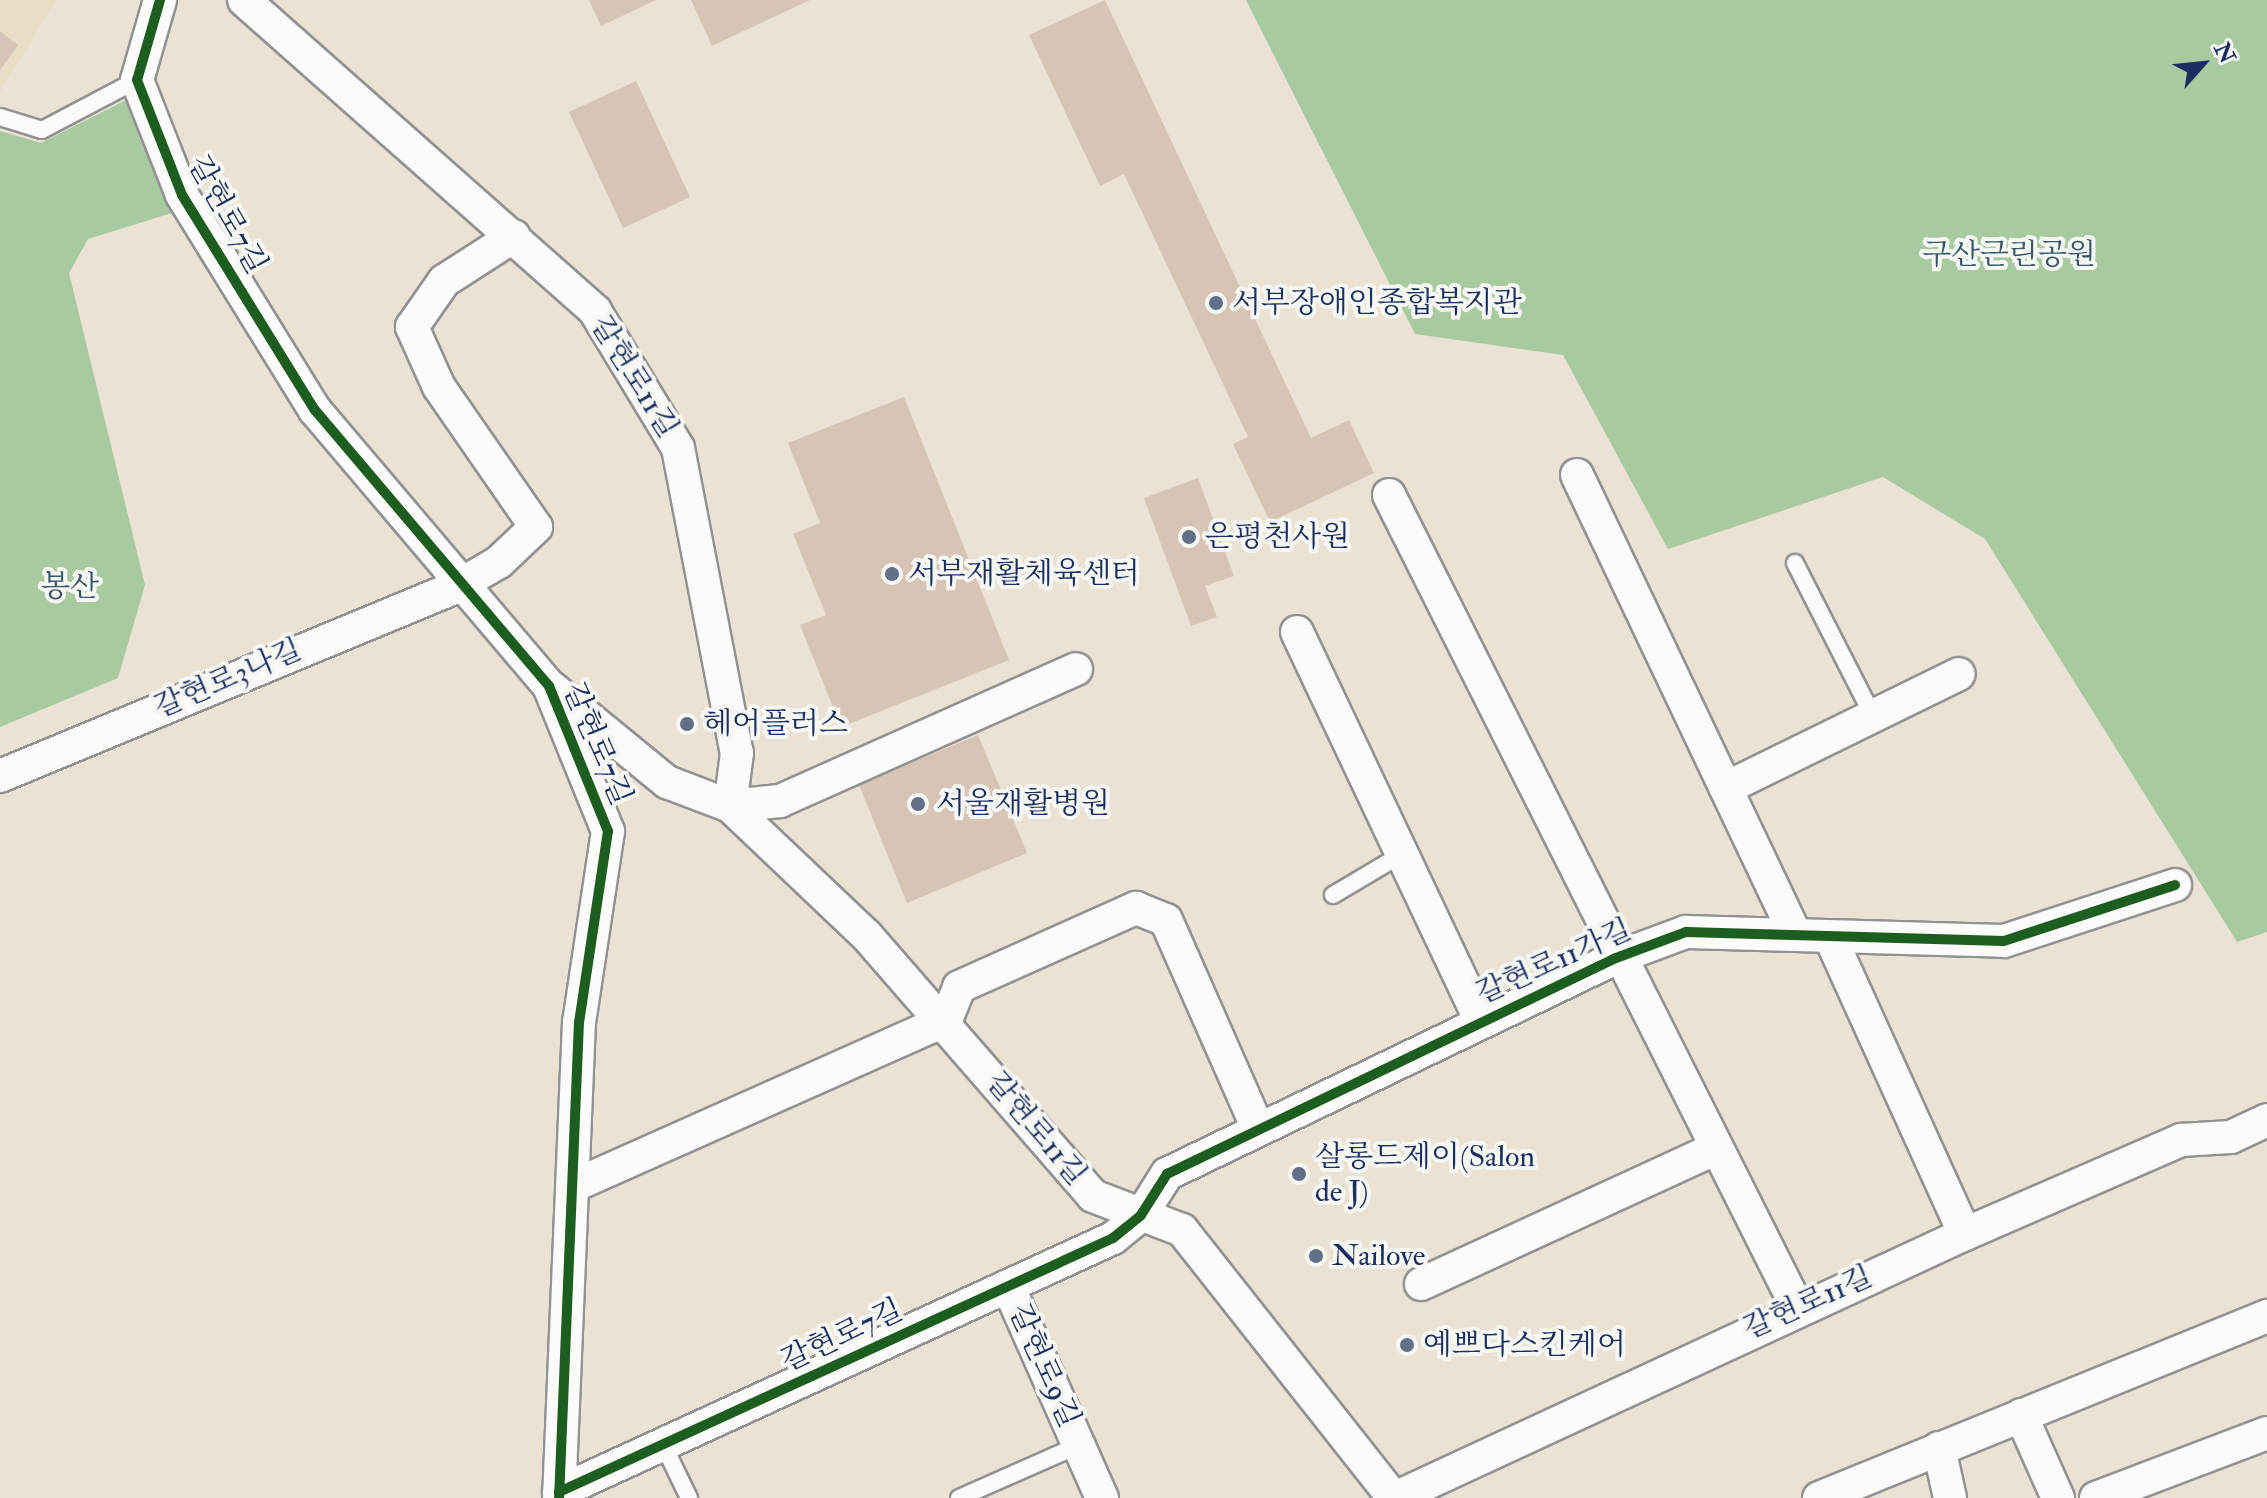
<!DOCTYPE html>
<html>
<head>
<meta charset="utf-8">
<style>
  body { margin:0 }
  #map { position:relative; width:2267px; height:1498px; overflow:hidden; background:#eae2d4; font-family:"IM FELL Double Pica","Noto Serif KR",serif }
  div>[style] { position:absolute }
  [style*='--x'] { left:calc(var(--x)*1px); top:calc(var(--y)*1px); width:calc(var(--w)*1px); rotate:calc(var(--a)*1deg) }
  .built>* { inset:0; background:#e8dec6 }
  .forest>* { inset:0; background:#a9c9a0 }
  .building>* { inset:0; background:#d6c5b6 }
  .roads { filter:drop-shadow(2px 0 #939293) drop-shadow(-2px 0 #939293) drop-shadow(0 2px #939293) drop-shadow(0 -2px #939293) }
  .lane>* { height:16px; margin:-8px; padding:0 8px; transform-origin:8px; border-radius:8px; background:#fcfbf9 }
  .street>* { height:32px; margin:-16px; padding:0 16px; transform-origin:16px; border-radius:16px; background:#fcfbf9 }
  .cycleway>* { height:10px; margin:-5px; padding:0 5px; transform-origin:5px; border-radius:5px; background:#1b5e20 }
  .dots>* { width:22px; height:22px; translate:-50% -50%; box-sizing:border-box; border:4px solid #f6f6f2; border-radius:50% }
  span { translate:-50% -50%; white-space:nowrap; text-align:center; line-height:1.15; -webkit-text-stroke:8px #f6f6f2; paint-order:stroke }
  .street-label { font-size:30px; color:#1b2f5e }
  .park-label { font-size:30px; color:#385869 }
  .poi-label { font-size:30px; color:#1b2f5e }
  .left { translate:0 -50%; text-align:left }
  .north { position:absolute; left:2163px; top:24px; width:80px; height:80px; -webkit-text-stroke:6px #f6f6f2; paint-order:stroke; rotate:63deg; font-size:22px; font-weight:700; line-height:32px; text-align:center; color:#1b2f5e }
  .north::after { content:''; display:block; margin:auto; width:28px; height:36px; background:#1b2f5e; clip-path:polygon(50% 0,100% 100%,50% 72%,0 100%) }
</style>
</head>
<body>
<div id="map">
  <div class="built">
    <div style="clip-path:polygon(0 0,56px 0,0 92px)"></div>
  </div>
  <div class="forest">
    <div style="clip-path:polygon(1246px 0,2267px 0,2267px 932px,2237px 942px,1985px 539px,1883px 477px,1668px 549px,1563px 355px,1415px 334px)"></div>
    <div style="clip-path:polygon(130px 98px,175px 212px,88px 239px,69px 273px,145px 585px,118px 678px,0 727px,0 131px,41px 143px)"></div>
  </div>
  <div class="building">
    <div style="clip-path:polygon(589px 0,656px 0,601px 26px)"></div>
    <div style="clip-path:polygon(691px 0,810px 0,712px 46px)"></div>
    <div style="clip-path:polygon(1105px 0,1311px 438px,1349px 420px,1374px 473px,1270px 522px,1233px 444px,1248px 437px,1124px 174px,1100px 186px,1029px 35px)"></div>
    <div style="clip-path:polygon(0 31px,18px 45px,0 70px)"></div>
    <div style="clip-path:polygon(636px 81px,690px 197px,623px 228px,569px 112px)"></div>
    <div style="clip-path:polygon(904px 397px,1009px 660px,841px 727px,800px 625px,826px 615px,793px 534px,820px 523px,788px 443px)"></div>
    <div style="clip-path:polygon(1198px 478px,1234px 576px,1205px 586px,1217px 617px,1191px 626px,1144px 498px)"></div>
    <div style="clip-path:polygon(978px 735px,1027px 853px,907px 903px,859px 785px)"></div>
  </div>
  <div class="roads">
    <div class="lane">
      <div style="--x:0;--y:117;--w:44;--a:17.2"></div>
      <div style="--x:42;--y:130;--w:107;--a:-27.8"></div>
      <div style="--x:1795;--y:563;--w:172;--a:63"></div>
      <div style="--x:1333;--y:895;--w:80;--a:-30.7"></div>
      <div style="--x:663;--y:1444;--w:60;--a:64.3"></div>
      <div style="--x:959;--y:1498;--w:131;--a:-23.8"></div>
    </div>
    <div class="street">
      <div style="--x:160;--y:0;--w:83;--a:106"></div>
      <div style="--x:137;--y:80;--w:123;--a:68.6"></div>
      <div style="--x:182;--y:195;--w:253;--a:58.3"></div>
      <div style="--x:315;--y:410;--w:362;--a:49.7"></div>
      <div style="--x:549;--y:686;--w:157;--a:67.9"></div>
      <div style="--x:608;--y:831;--w:193;--a:98.6"></div>
      <div style="--x:579;--y:1022;--w:476;--a:92.4"></div>
      <div style="--x:244;--y:0;--w:469;--a:41.5"></div>
      <div style="--x:595;--y:311;--w:160;--a:58.8"></div>
      <div style="--x:678;--y:448;--w:311;--a:79.1"></div>
      <div style="--x:737;--y:753;--w:53;--a:97.5"></div>
      <div style="--x:1577;--y:475;--w:508;--a:64.59"></div>
      <div style="--x:1389;--y:495;--w:909;--a:63.32"></div>
      <div style="--x:1297;--y:632;--w:430;--a:64.7"></div>
      <div style="--x:552;--y:688;--w:149;--a:39.3"></div>
      <div style="--x:667;--y:782;--w:67;--a:20.9"></div>
      <div style="--x:730;--y:806;--w:189;--a:43.5"></div>
      <div style="--x:867;--y:936;--w:344;--a:49"></div>
      <div style="--x:1093;--y:1196;--w:95;--a:20.9"></div>
      <div style="--x:1182;--y:1230;--w:342;--a:51.7"></div>
      <div style="--x:0;--y:776;--w:496;--a:-22.5"></div>
      <div style="--x:458;--y:586;--w:48;--a:-30.3"></div>
      <div style="--x:499;--y:562;--w:51;--a:-43.4"></div>
      <div style="--x:536;--y:527;--w:170;--a:-124.7"></div>
      <div style="--x:439;--y:387;--w:66;--a:-114.2"></div>
      <div style="--x:412;--y:327;--w:56;--a:-55.2"></div>
      <div style="--x:444;--y:281;--w:83;--a:-32.7"></div>
      <div style="--x:1726;--y:788;--w:259;--a:-26.1"></div>
      <div style="--x:730;--y:806;--w:50;--a:-5.7"></div>
      <div style="--x:780;--y:801;--w:324;--a:-24"></div>
      <div style="--x:1831;--y:939;--w:324;--a:65.6"></div>
      <div style="--x:946;--y:1020;--w:35;--a:-68"></div>
      <div style="--x:959;--y:987;--w:194;--a:-24.1"></div>
      <div style="--x:1136;--y:908;--w:32;--a:22"></div>
      <div style="--x:1166;--y:920;--w:228;--a:66.2"></div>
      <div style="--x:573;--y:1186;--w:408;--a:-24"></div>
      <div style="--x:1421;--y:1284;--w:324;--a:-24.7"></div>
      <div style="--x:1008;--y:1286;--w:232;--a:66.1"></div>
      <div style="--x:2021;--y:1415;--w:91;--a:66"></div>
      <div style="--x:1939;--y:1448;--w:51;--a:77.6"></div>
      <div style="--x:559;--y:1492;--w:609;--a:-24.63"></div>
      <div style="--x:1113;--y:1238;--w:36;--a:-39"></div>
      <div style="--x:1141;--y:1215;--w:49;--a:-57.6"></div>
      <div style="--x:1167;--y:1174;--w:498;--a:-25.7"></div>
      <div style="--x:1616;--y:958;--w:75;--a:-20.4"></div>
      <div style="--x:1686;--y:932;--w:318;--a:1.6"></div>
      <div style="--x:2004;--y:941;--w:180;--a:-18.1"></div>
      <div style="--x:1395;--y:1498;--w:628;--a:-24.85"></div>
      <div style="--x:1965;--y:1234;--w:236;--a:-23.5"></div>
      <div style="--x:2181;--y:1140;--w:50;--a:-3.4"></div>
      <div style="--x:2231;--y:1137;--w:40;--a:-25"></div>
      <div style="--x:1819;--y:1498;--w:484;--a:-22.1"></div>
      <div style="--x:2096;--y:1498;--w:183;--a:-20.8"></div>
    </div>
  </div>
  <div class="cycleway">
    <div style="--x:160;--y:0;--w:83;--a:106"></div>
    <div style="--x:137;--y:80;--w:123;--a:68.6"></div>
    <div style="--x:182;--y:195;--w:253;--a:58.3"></div>
    <div style="--x:315;--y:410;--w:362;--a:49.7"></div>
    <div style="--x:549;--y:686;--w:157;--a:67.9"></div>
    <div style="--x:608;--y:831;--w:193;--a:98.6"></div>
    <div style="--x:579;--y:1022;--w:476;--a:92.4"></div>
    <div style="--x:559;--y:1492;--w:609;--a:-24.63"></div>
    <div style="--x:1113;--y:1238;--w:36;--a:-39"></div>
    <div style="--x:1141;--y:1215;--w:49;--a:-57.6"></div>
    <div style="--x:1167;--y:1174;--w:498;--a:-25.7"></div>
    <div style="--x:1616;--y:958;--w:75;--a:-20.4"></div>
    <div style="--x:1686;--y:932;--w:318;--a:1.6"></div>
    <div style="--x:2004;--y:941;--w:180;--a:-18.1"></div>
  </div>
  <div class="dots">
    <div style="left:1216px;top:303px;background:#636e87"></div>
    <div style="left:1189px;top:537px;background:#636e87"></div>
    <div style="left:892px;top:574px;background:#636e87"></div>
    <div style="left:687px;top:724px;background:#636e87"></div>
    <div style="left:918px;top:804px;background:#636e87"></div>
    <div style="left:1299px;top:1174px;background:#636e87"></div>
    <div style="left:1316px;top:1256px;background:#636e87"></div>
    <div style="left:1407px;top:1345px;background:#636e87"></div>
  </div>
  <div class="street-label">
    <span style="left:227px;top:215px;rotate:61deg">갈현로7길</span>
    <span style="left:634px;top:377px;rotate:58deg">갈현로11길</span>
    <span style="left:228px;top:679px;rotate:-23deg">갈현로3나길</span>
    <span style="left:597px;top:744px;rotate:67deg">갈현로7길</span>
    <span style="left:1554px;top:962px;rotate:-24deg">갈현로11가길</span>
    <span style="left:1036px;top:1129px;rotate:50deg">갈현로11길</span>
    <span style="left:1808px;top:1303px;rotate:-24deg">갈현로11길</span>
    <span style="left:842px;top:1336px;rotate:-25deg">갈현로7길</span>
    <span style="left:1044px;top:1366px;rotate:66deg">갈현로9길</span>
  </div>
  <div class="park-label">
    <span style="left:2009px;top:255px">구산근린공원</span>
    <span style="left:70px;top:587px">봉산</span>
  </div>
  <div class="poi-label">
    <span class="left" style="left:1232px;top:303px">서부장애인종합복지관</span>
    <span class="left" style="left:1205px;top:537px">은평천사원</span>
    <span class="left" style="left:908px;top:574px">서부재활체육센터</span>
    <span class="left" style="left:703px;top:724px">헤어플러스</span>
    <span class="left" style="left:936px;top:804px">서울재활병원</span>
    <span class="left" style="left:1315px;top:1174px">살롱드제이(Salon<br>de J)</span>
    <span class="left" style="left:1332px;top:1256px">Nailove</span>
    <span class="left" style="left:1423px;top:1345px">예쁘다스킨케어</span>
  </div>
  <div class="north">N</div>
</div>
</body>
</html>
